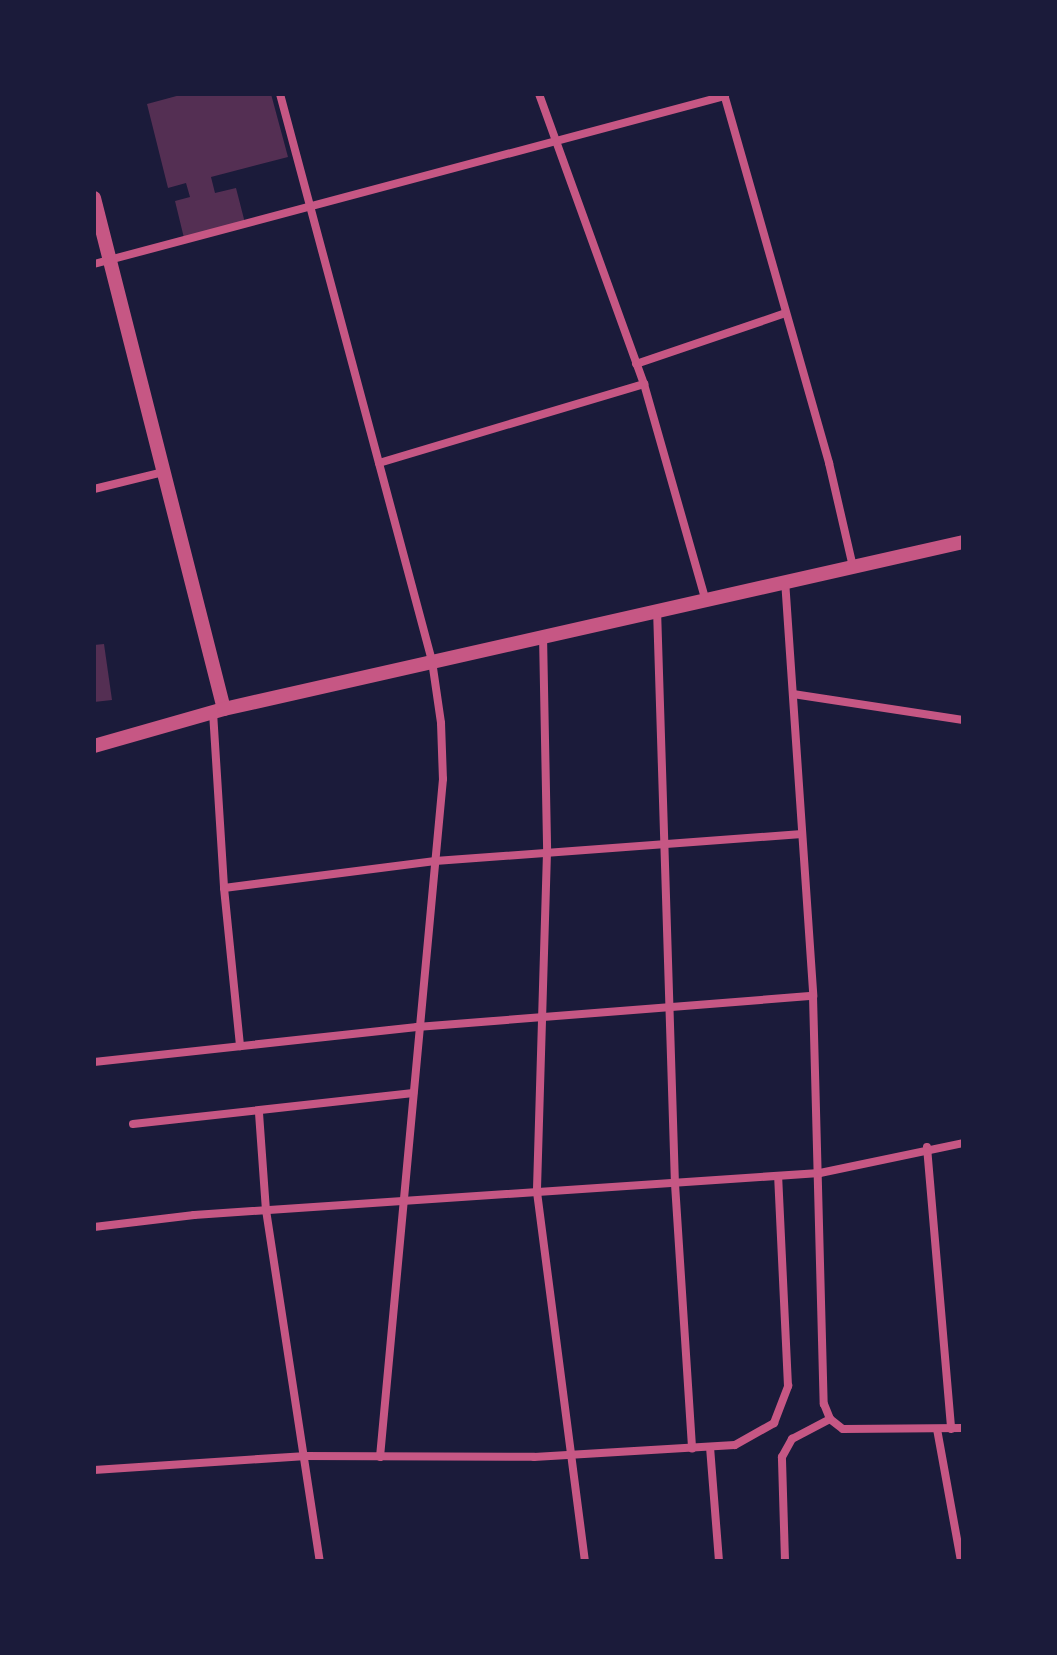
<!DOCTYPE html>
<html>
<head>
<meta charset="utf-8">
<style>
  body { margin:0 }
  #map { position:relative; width:1057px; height:1655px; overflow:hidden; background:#1b1b3a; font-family:"Archivo Narrow",sans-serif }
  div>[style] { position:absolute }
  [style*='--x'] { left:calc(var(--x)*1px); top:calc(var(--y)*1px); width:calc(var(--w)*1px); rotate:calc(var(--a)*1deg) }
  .building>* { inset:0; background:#542f53 }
  .minor>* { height:8px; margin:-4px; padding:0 4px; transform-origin:4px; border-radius:4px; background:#c65784 }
  .tertiary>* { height:14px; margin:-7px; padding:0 7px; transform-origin:7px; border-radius:7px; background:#c65784 }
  span { translate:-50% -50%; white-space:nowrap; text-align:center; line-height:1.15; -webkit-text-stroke:6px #1b1b3a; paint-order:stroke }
  .frame { position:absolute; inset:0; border:96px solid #1b1b3a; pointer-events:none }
</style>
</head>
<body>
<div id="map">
  <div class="building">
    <div style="clip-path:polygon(184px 94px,271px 94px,288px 157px,211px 177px,215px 193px,236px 188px,245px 223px,184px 238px,175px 201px,190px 197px,186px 183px,168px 188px,147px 104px)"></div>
    <div style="clip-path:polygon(104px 644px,112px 700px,94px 702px,94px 645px)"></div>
  </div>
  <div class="minor">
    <div style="--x:280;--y:94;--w:587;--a:74.99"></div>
    <div style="--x:432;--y:661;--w:63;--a:81.7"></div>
    <div style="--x:441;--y:723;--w:56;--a:88"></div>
    <div style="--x:443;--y:779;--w:681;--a:95.31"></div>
    <div style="--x:539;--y:94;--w:308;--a:70.1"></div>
    <div style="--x:724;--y:94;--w:384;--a:74.1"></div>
    <div style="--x:829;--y:463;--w:103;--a:77"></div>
    <div style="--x:94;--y:264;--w:653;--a:-14.91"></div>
    <div style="--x:636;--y:364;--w:158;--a:-18.8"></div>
    <div style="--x:379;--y:463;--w:277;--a:-16.6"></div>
    <div style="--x:644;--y:384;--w:223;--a:74.1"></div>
    <div style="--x:94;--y:489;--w:72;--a:-13.7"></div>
    <div style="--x:785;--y:580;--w:417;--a:86.1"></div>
    <div style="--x:813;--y:996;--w:408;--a:88.5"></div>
    <div style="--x:824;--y:1404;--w:16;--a:68"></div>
    <div style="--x:830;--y:1419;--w:16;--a:38"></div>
    <div style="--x:843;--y:1429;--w:120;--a:-0.5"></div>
    <div style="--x:657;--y:609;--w:575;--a:88.21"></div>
    <div style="--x:675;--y:1184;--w:265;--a:86.3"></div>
    <div style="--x:543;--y:635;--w:217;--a:88.9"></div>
    <div style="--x:547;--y:852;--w:340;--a:91.7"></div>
    <div style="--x:537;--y:1192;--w:372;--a:82.6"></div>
    <div style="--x:793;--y:694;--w:172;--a:8.7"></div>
    <div style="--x:213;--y:712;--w:176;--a:86.4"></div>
    <div style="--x:224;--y:888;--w:213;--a:-7.3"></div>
    <div style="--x:435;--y:861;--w:368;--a:-4.2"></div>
    <div style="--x:224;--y:888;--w:159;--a:84.2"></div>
    <div style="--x:94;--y:1062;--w:325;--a:-6.2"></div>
    <div style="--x:417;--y:1027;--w:397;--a:-4.5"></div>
    <div style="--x:259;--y:1113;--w:97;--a:85.9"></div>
    <div style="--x:266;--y:1210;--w:355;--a:81.3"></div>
    <div style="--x:133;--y:1124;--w:282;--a:-6.3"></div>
    <div style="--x:927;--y:1147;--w:283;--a:85.1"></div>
    <div style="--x:94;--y:1227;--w:101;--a:-6.8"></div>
    <div style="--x:194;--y:1215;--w:627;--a:-3.84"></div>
    <div style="--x:820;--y:1173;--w:146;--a:-11.8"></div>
    <div style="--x:937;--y:1429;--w:134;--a:79.7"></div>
    <div style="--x:710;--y:1447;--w:114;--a:85.5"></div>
    <div style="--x:94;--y:1470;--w:209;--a:-3.8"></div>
    <div style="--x:303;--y:1456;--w:231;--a:0.2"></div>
    <div style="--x:534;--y:1457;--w:201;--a:-3.4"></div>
    <div style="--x:735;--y:1445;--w:45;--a:-29.4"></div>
    <div style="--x:774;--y:1423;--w:40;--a:-69"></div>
    <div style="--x:788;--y:1386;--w:209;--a:-92.7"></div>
    <div style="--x:785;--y:1561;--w:104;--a:-91.7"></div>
    <div style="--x:782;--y:1457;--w:21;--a:-61"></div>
    <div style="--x:792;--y:1439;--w:43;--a:-27.8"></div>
  </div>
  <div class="tertiary">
    <div style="--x:94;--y:198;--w:527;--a:75.73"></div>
    <div style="--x:94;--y:746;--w:135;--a:-15.9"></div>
    <div style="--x:224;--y:709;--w:758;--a:-12.73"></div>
  </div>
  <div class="frame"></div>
</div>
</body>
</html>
